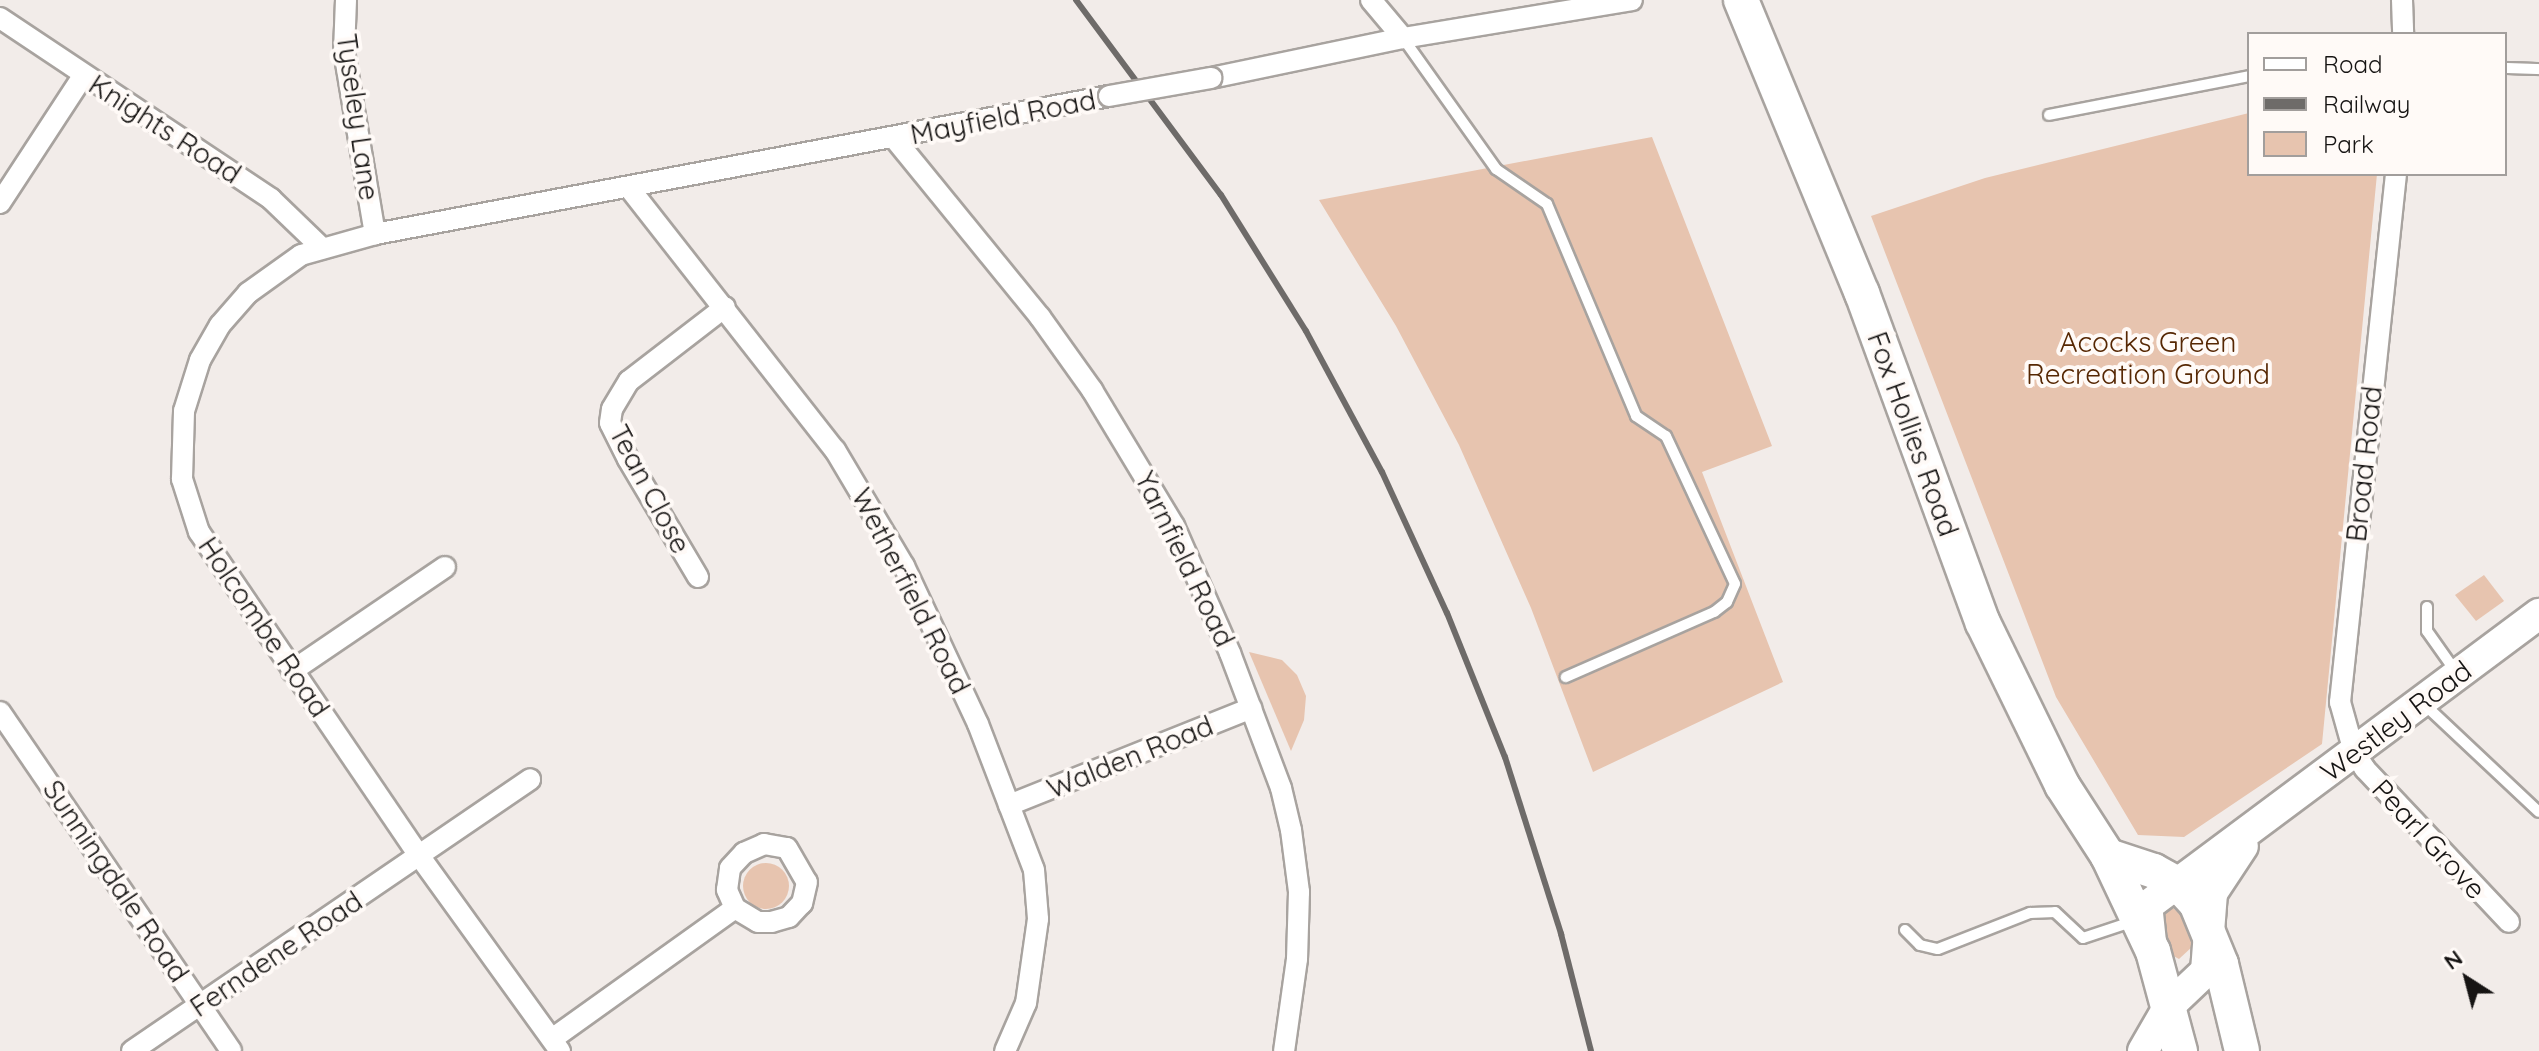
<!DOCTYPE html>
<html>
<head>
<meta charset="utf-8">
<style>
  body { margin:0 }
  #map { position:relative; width:2539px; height:1051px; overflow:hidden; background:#f2ece9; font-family:Quicksand,sans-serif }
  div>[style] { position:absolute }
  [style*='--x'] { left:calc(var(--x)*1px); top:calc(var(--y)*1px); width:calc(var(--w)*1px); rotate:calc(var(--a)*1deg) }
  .green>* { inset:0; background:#e7c4af }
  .round { border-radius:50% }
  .roads { filter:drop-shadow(2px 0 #a8a39f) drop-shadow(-2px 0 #a8a39f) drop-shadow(0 2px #a8a39f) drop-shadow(0 -2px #a8a39f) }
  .service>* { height:10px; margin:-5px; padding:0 5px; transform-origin:5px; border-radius:5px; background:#fff }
  .minor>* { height:20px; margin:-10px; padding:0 10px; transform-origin:10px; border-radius:10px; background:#fff }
  .secondary>* { height:30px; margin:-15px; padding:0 15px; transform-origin:15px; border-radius:15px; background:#fff }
  .primary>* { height:34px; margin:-17px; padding:0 17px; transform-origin:17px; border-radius:17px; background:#fff }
  .rail>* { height:6px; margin:-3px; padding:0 3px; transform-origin:3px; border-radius:3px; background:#6e6b69 }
  .bridges { filter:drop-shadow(2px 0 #a8a39f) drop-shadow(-2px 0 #a8a39f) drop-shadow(0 2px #a8a39f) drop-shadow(0 -2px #a8a39f) }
  .minor-bridge>* { height:20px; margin:-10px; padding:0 10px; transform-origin:10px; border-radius:10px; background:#fff }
  span { translate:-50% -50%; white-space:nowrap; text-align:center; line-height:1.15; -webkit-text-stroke:8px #fffaf7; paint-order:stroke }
  .street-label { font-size:28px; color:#161413 }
  .park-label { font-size:28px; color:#562703 }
  .legend { position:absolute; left:2247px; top:32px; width:260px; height:144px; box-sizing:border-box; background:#fffaf7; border:2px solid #a29e9c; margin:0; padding:10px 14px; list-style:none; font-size:24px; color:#161413 }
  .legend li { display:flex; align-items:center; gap:16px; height:40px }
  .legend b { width:40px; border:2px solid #a29e9c }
  .north { position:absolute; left:2427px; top:939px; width:80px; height:80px; -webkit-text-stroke:6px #fffaf7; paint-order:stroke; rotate:324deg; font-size:22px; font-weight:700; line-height:32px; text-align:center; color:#161413 }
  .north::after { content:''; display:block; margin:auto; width:28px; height:36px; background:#161413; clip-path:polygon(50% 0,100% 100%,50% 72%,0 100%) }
</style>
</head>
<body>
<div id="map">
  <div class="green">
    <div style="clip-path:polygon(2249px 113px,2249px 174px,2377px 174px,2322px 744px,2184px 837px,2138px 835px,2056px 697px,1871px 216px,1985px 178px)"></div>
    <div style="clip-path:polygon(1652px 137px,1772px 446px,1702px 472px,1783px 682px,1593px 772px,1531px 608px,1459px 445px,1396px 326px,1319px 200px)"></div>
    <div style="clip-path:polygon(2484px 575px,2504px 601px,2476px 621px,2455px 595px)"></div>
    <div style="clip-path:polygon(1249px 652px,1282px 660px,1297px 675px,1306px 696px,1304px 720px,1291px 751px)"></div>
    <div class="round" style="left:743px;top:863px;width:46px;height:46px"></div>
    <div style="clip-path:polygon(2168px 904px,2184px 917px,2193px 946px,2179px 959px,2166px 952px,2158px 910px)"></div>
  </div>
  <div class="roads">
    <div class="service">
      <div style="--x:1403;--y:38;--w:161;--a:54.6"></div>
      <div style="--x:1496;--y:169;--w:62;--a:34.5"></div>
      <div style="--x:1547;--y:204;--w:230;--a:67.2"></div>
      <div style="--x:1636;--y:416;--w:36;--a:34"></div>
      <div style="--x:1666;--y:436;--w:163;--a:65"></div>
      <div style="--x:1735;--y:584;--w:20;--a:114"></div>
      <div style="--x:1727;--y:602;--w:16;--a:142"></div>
      <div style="--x:1714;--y:612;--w:162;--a:156.3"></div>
      <div style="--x:2505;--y:68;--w:34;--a:2"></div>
      <div style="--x:2049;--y:115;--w:204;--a:-11"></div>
      <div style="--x:2427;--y:607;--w:24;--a:90"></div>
      <div style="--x:2427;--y:631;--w:50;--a:54.7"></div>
      <div style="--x:2425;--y:705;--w:156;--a:43.2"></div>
      <div style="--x:1905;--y:930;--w:21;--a:45"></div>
      <div style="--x:1920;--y:945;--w:18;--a:13"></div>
      <div style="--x:1938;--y:949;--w:99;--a:-21.4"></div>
      <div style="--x:2030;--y:913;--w:25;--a:-2"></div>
      <div style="--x:2055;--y:912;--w:38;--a:43"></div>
      <div style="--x:2083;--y:938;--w:54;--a:-18.4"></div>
    </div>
    <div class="minor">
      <div style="--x:346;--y:0;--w:51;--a:92.2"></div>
      <div style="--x:344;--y:51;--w:186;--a:80.4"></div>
      <div style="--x:1371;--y:0;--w:50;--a:49.9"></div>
      <div style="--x:2402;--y:0;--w:34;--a:88"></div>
      <div style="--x:0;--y:18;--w:326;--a:33.7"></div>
      <div style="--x:271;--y:199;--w:71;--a:43.9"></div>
      <div style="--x:1211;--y:78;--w:196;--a:-11.8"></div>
      <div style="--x:1403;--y:38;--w:232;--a:-9.4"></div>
      <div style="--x:894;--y:138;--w:231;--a:50.8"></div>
      <div style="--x:1040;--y:317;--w:90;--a:54.5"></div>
      <div style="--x:1092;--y:390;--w:159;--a:58.9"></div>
      <div style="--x:1174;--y:526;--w:139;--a:66.2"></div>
      <div style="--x:1230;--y:653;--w:144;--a:69.3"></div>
      <div style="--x:1281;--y:788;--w:43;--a:76.6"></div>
      <div style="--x:1291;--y:830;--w:63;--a:82.6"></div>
      <div style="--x:1299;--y:892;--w:67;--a:91.7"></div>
      <div style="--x:1297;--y:959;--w:93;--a:98"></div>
      <div style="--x:2396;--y:174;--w:531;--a:96.05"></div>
      <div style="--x:2340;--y:702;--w:52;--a:74.4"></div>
      <div style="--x:2354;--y:752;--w:20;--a:57"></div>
      <div style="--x:2365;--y:769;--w:210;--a:46.7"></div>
      <div style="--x:630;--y:189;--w:332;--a:51.9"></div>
      <div style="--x:835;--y:450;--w:135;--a:59.3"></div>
      <div style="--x:904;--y:566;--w:174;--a:64.9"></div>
      <div style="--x:978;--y:724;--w:156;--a:69"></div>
      <div style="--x:1034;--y:870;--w:49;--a:85.3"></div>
      <div style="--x:1038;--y:919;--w:85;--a:98.1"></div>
      <div style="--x:1026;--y:1003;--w:52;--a:113.6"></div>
      <div style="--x:0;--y:203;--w:152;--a:-56.8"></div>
      <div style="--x:698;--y:577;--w:137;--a:-120.7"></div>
      <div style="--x:628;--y:459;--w:40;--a:-116.6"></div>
      <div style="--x:610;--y:423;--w:14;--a:-82"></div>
      <div style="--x:612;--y:409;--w:33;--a:-59"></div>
      <div style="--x:629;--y:381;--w:121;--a:-37.6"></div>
      <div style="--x:292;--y:671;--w:185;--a:-34.2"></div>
      <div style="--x:0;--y:712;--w:410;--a:55.7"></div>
      <div style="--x:1009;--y:805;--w:261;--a:-21.8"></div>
      <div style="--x:552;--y:1039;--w:225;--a:-35.6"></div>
      <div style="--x:735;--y:908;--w:20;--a:-114"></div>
      <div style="--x:727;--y:890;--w:22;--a:-82"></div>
      <div style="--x:730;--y:868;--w:21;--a:-47"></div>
      <div style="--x:744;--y:853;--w:22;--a:-24"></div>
      <div style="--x:764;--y:844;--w:23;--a:10"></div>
      <div style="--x:787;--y:848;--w:39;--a:60"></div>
      <div style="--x:807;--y:882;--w:22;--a:103"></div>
      <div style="--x:802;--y:903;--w:19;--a:133"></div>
      <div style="--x:789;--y:917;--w:18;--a:164"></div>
      <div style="--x:772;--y:922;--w:14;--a:180"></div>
      <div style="--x:758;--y:922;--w:27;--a:-149"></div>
      <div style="--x:132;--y:1051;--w:482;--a:-34.3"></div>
      <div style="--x:560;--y:1051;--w:239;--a:-125.8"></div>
      <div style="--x:420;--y:857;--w:393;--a:-124.2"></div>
      <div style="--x:199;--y:532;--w:56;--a:-107.8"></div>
      <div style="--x:182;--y:479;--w:68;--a:-88.3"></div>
      <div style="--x:184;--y:411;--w:53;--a:-72.6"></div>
      <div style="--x:200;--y:360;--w:40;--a:-60.3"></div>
      <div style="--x:220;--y:325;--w:43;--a:-48.8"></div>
      <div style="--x:248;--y:293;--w:65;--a:-35.6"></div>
      <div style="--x:301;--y:255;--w:77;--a:-15.8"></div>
      <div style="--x:375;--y:234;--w:747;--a:-10.65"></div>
    </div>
    <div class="secondary">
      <div style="--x:2151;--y:942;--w:36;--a:-96"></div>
      <div style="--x:2147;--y:906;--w:489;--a:-36.7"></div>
      <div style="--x:2143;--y:1051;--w:52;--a:-60"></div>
      <div style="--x:2169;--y:1006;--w:51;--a:-43.4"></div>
      <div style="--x:2206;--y:971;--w:78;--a:-85.6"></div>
      <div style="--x:2212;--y:893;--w:56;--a:-56.6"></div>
    </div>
    <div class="primary">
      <div style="--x:1741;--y:0;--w:317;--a:67.6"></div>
      <div style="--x:1862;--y:293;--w:351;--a:69.9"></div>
      <div style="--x:1983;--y:623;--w:180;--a:64"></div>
      <div style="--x:2062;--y:785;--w:85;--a:57.1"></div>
      <div style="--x:2108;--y:856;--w:105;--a:64.7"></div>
      <div style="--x:2153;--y:951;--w:104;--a:74.9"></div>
      <div style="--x:2108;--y:856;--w:48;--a:18.1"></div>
      <div style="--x:2154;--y:871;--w:29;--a:29"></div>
      <div style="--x:2179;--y:885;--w:25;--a:47"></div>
      <div style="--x:2196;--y:903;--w:66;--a:67.7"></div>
      <div style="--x:2221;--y:964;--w:89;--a:76.4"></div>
    </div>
  </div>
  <div class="rail">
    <div style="--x:1076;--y:0;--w:243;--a:53.4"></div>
    <div style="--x:1221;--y:195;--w:160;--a:58"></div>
    <div style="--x:1306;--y:331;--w:160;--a:61.7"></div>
    <div style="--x:1382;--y:472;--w:155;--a:65.3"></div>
    <div style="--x:1447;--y:613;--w:155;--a:68.1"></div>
    <div style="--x:1505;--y:757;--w:186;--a:72.4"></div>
    <div style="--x:1561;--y:934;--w:121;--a:75.6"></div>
  </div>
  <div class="bridges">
    <div class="minor-bridge">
      <div style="--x:1109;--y:96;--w:104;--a:-10"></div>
    </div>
  </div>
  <div class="street-label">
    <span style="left:358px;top:117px;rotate:82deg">Tyseley Lane</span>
    <span style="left:1003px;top:117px;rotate:-11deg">Mayfield Road</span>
    <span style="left:165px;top:129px;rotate:33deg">Knights Road</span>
    <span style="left:1913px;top:434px;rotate:70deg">Fox Hollies Road</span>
    <span style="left:2364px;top:464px;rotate:-84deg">Broad Road</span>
    <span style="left:650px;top:489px;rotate:62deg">Tean Close</span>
    <span style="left:1185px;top:559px;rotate:64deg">Yarnfield Road</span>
    <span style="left:911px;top:591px;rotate:63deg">Wetherfield Road</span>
    <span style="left:264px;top:627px;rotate:56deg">Holcombe Road</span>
    <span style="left:2396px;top:721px;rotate:-37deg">Westley Road</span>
    <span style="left:1130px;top:757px;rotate:-22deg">Walden Road</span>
    <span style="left:2429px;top:839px;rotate:47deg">Pearl Grove</span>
    <span style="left:116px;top:881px;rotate:56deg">Sunningdale Road</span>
    <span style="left:276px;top:954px;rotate:-34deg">Ferndene Road</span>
  </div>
  <div class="park-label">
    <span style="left:2148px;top:358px">Acocks Green<br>Recreation Ground</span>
  </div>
  <ul class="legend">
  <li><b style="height:10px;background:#fff"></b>Road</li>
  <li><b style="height:10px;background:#6e6b69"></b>Railway</li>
  <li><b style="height:22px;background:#e7c4af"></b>Park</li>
  </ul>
  <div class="north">N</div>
</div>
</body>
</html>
